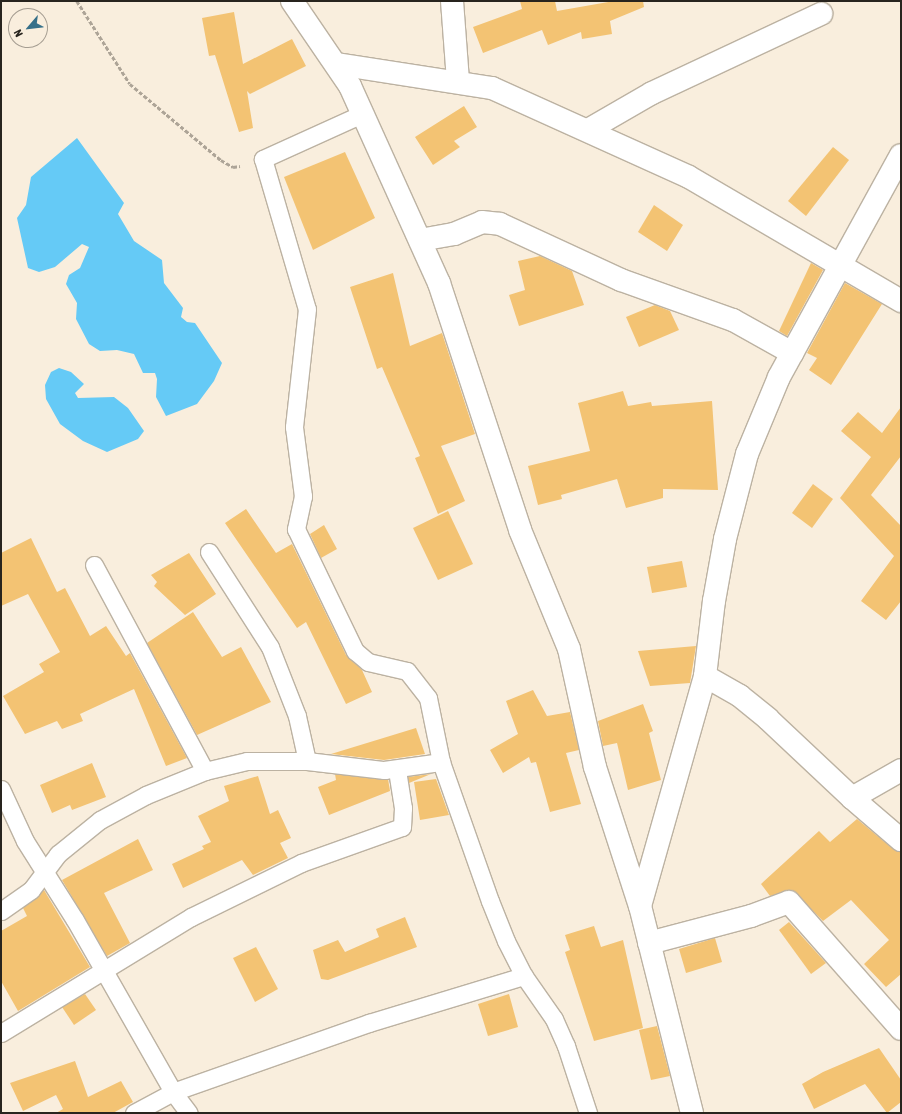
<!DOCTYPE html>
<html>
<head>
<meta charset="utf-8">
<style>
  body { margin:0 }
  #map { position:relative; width:902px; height:1114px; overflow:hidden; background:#f9eedd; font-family:"Asap Condensed",sans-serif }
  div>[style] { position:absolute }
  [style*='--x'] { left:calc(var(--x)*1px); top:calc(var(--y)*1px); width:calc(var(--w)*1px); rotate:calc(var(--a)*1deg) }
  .water>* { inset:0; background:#65caf6 }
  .building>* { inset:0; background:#f3c373 }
  .path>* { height:2.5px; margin-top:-1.25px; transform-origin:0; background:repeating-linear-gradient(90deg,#ada497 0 4px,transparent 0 6px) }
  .roads { filter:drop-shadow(1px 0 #bcb2a2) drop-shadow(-1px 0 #bcb2a2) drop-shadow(0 1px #bcb2a2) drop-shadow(0 -1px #bcb2a2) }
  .lane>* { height:17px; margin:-8.5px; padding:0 8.5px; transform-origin:8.5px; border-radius:8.5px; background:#fff }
  .street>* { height:22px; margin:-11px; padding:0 11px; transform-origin:11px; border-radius:11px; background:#fff }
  span { translate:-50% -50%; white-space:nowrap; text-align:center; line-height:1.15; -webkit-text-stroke:3px #f9eedd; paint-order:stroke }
  .frame { position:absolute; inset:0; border:2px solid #28241e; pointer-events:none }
  .north { position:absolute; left:8px; top:8px; width:40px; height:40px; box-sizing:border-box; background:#f9eedd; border:1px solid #a59d91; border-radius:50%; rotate:242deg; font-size:11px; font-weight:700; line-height:16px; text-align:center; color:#28241e }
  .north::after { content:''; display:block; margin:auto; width:14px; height:18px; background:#367089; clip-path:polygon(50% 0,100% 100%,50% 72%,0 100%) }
</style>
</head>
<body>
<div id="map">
  <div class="water">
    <div style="clip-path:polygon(77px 138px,124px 203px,118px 214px,134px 241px,162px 260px,164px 283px,183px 308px,181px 317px,187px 322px,195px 323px,222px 363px,214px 381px,197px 404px,166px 416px,156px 397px,157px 379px,155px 373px,143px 373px,134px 354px,117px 350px,100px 351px,89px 344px,76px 319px,77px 303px,66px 284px,69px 275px,80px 268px,89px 247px,82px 244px,55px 267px,39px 272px,28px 268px,17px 218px,26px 205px,31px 177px)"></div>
    <div style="clip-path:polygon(59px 368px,71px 372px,84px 384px,75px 393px,78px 398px,114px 397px,128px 408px,144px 431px,138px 439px,107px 452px,83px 441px,60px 424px,46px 399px,45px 385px,51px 372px)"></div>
  </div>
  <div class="building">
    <div style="clip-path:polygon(520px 1px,555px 1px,557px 11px,614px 1px,643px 1px,644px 7px,610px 21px,612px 34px,582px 39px,581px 32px,548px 45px,542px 30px,483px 53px,473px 27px,522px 9px)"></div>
    <div style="clip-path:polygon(234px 12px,243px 64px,292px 39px,306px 66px,250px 94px,247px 91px,253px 128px,239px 132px,215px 55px,209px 56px,202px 18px)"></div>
    <div style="clip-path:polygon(464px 106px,477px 127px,454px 141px,460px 147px,433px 165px,415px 137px)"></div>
    <div style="clip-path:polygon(833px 147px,849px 160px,806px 216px,788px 201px)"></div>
    <div style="clip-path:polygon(345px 152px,375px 218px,313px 250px,284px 177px)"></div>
    <div style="clip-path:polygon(654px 205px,683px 225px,667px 251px,638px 232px)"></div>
    <div style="clip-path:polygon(540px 256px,572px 271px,584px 305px,519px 326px,509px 295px,525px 290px,518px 261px)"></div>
    <div style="clip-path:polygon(811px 263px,823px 270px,787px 336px,779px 331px)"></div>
    <div style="clip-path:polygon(393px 273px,410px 346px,442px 333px,475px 434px,441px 446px,465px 501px,438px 514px,415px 458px,420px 456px,382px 367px,377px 369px,350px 287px)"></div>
    <div style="clip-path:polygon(845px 283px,882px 304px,831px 385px,809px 370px,817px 358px,807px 353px)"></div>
    <div style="clip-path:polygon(655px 305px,670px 311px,679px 330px,639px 347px,626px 317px)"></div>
    <div style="clip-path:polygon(623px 391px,628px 406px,651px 402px,652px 406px,712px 401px,718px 490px,663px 489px,663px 498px,626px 508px,617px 479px,561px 495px,562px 499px,538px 505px,528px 466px,590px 451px,578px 403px)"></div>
    <div style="clip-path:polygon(901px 407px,901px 456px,871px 495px,901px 526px,901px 601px,886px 620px,861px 601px,894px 556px,840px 498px,871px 457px,841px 431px,858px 412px,882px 433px)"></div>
    <div style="clip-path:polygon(813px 484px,833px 499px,812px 528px,792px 513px)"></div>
    <div style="clip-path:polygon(246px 509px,276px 553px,292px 544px,346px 655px,362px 670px,372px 692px,346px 704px,306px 622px,297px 628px,225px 523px)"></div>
    <div style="clip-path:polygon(448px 511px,473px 564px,438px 580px,413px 528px)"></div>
    <div style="clip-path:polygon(324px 525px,337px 549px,321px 558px,310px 534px)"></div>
    <div style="clip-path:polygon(31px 538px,57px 592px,65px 588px,90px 636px,106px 626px,126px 656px,130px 653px,187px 758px,166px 766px,134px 689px,80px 714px,83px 721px,62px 729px,57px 721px,25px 734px,3px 696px,44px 672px,39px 664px,60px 652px,28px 594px,1px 606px,1px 553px)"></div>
    <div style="clip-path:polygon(189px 553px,216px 594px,185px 615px,154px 586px,157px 582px,151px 575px)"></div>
    <div style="clip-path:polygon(682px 561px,687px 587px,652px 593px,647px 567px)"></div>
    <div style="clip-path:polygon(193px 612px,222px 657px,241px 647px,271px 702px,197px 735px,147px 643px)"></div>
    <div style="clip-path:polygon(696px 646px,690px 683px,650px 686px,638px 651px)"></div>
    <div style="clip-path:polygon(533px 690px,547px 716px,570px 712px,579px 750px,566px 753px,581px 804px,550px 812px,536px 762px,531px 763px,529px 757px,503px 773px,490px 750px,518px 734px,506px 701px)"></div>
    <div style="clip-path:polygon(643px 704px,653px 731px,649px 733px,661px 780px,628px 790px,617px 743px,603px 746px,598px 721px)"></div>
    <div style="clip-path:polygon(416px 728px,425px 754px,384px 760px,331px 754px)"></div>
    <div style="clip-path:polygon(92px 763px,106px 797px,72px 810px,70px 805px,52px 813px,40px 785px)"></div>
    <div style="clip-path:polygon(335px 774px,388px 779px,390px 791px,329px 815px,318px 787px,336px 780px)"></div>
    <div style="clip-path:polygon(431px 774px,409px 783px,408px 777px)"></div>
    <div style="clip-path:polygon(258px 776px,270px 814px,278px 810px,291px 838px,280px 843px,288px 858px,253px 875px,242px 860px,183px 888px,172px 864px,204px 849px,202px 846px,211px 842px,198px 816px,229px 801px,224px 786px)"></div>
    <div style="clip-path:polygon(436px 779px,449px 815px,420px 820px,414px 782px)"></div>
    <div style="clip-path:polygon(857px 819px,893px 849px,901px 852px,901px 974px,886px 987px,864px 964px,889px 940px,851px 900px,823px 921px,792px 890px,770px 896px,761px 884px,819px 831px,830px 842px)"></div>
    <div style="clip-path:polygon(138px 839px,153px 870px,104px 893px,130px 943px,107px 956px,62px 880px)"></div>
    <div style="clip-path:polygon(44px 890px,90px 967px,18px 1011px,1px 981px,1px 931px,27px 916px,23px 908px)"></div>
    <div style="clip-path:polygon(405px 917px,417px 947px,328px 980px,321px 979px,313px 950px,338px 940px,345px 952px,379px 937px,376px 929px)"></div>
    <div style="clip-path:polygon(789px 922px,826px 963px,811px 974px,779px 930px)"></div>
    <div style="clip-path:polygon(594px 926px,601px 947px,623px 940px,643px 1028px,594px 1041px,565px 952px,570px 950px,565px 935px)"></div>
    <div style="clip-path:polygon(715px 938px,722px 962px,686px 973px,679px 949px)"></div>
    <div style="clip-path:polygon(256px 947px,278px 989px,255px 1002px,233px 958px)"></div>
    <div style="clip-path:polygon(85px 994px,96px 1010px,74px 1025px,62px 1007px)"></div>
    <div style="clip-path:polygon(509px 994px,518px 1027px,488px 1036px,478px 1004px)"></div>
    <div style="clip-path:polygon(657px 1026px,670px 1076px,651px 1080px,639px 1030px)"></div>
    <div style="clip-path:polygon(879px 1048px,901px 1080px,901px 1102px,887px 1113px,865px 1084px,814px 1109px,802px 1084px,823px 1072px)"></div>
    <div style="clip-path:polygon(75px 1061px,88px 1097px,121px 1081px,133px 1102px,113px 1113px,56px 1113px,63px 1109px,56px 1095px,23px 1111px,10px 1083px)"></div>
  </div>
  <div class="path">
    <div style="--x:77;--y:1;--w:98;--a:57.4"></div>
    <div style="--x:130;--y:84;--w:119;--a:39.9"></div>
    <div style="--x:221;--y:160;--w:14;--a:30"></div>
    <div style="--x:233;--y:167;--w:7;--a:-8"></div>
  </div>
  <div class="roads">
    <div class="lane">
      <div style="--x:362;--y:114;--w:109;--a:155.6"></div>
      <div style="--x:263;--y:159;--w:156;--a:73.7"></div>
      <div style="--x:307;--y:309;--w:119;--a:96.3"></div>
      <div style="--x:294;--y:427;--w:70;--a:82.6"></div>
      <div style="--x:303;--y:496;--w:34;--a:102"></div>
      <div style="--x:296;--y:529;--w:136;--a:64.2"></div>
      <div style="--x:355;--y:651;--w:17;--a:40"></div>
      <div style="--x:368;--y:662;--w:40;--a:13"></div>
      <div style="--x:407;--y:671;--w:34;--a:52"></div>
      <div style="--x:428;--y:698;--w:65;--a:78.5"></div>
      <div style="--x:441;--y:762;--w:147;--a:70.6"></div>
      <div style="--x:490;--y:901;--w:43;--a:68.2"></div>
      <div style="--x:506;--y:941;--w:39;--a:63"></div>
      <div style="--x:524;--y:976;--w:52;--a:55.1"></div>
      <div style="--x:554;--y:1019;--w:30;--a:66"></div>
      <div style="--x:566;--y:1046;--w:71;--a:71.8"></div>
      <div style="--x:209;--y:552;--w:113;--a:57.3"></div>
      <div style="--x:270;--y:647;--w:74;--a:68.6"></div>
      <div style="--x:297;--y:716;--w:46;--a:77.5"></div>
      <div style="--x:94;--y:565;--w:234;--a:61.7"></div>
      <div style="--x:1;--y:789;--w:57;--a:65.2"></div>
      <div style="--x:25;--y:841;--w:93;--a:57.7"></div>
      <div style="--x:75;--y:920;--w:198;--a:60.3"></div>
      <div style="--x:173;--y:1092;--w:26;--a:53"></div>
      <div style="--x:1;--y:911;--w:37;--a:-35"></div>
      <div style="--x:31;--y:890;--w:45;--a:-53.1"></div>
      <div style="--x:58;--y:854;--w:54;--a:-39"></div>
      <div style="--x:100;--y:820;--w:52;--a:-28.5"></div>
      <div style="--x:146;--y:795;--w:64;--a:-22.1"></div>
      <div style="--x:205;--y:771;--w:43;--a:-13.4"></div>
      <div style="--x:247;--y:761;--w:60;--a:0"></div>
      <div style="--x:307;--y:761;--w:78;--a:6.7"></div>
      <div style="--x:384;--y:770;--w:58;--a:-8"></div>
      <div style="--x:1;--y:1033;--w:223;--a:-31.4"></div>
      <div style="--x:191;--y:917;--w:123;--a:-26.1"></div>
      <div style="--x:301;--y:863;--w:107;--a:-19.6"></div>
      <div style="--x:402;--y:827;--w:19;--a:-87"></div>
      <div style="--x:403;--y:808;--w:38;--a:-99"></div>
      <div style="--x:134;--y:1113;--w:44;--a:-28.3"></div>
      <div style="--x:173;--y:1092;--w:208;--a:-19.4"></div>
      <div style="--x:369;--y:1023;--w:162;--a:-16.9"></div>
    </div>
    <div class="street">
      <div style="--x:292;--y:1;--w:103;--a:55.7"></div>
      <div style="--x:350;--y:86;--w:216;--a:65.7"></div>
      <div style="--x:439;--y:283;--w:260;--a:71.8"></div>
      <div style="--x:520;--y:530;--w:129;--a:67.6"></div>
      <div style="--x:569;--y:649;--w:121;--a:77.6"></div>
      <div style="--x:595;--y:767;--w:146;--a:72.1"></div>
      <div style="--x:452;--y:1;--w:80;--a:85.7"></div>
      <div style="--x:337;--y:64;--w:157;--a:8.8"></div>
      <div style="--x:492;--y:88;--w:216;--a:24.3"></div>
      <div style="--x:689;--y:177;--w:246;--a:30.3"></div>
      <div style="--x:588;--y:130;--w:74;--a:-30"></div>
      <div style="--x:652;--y:93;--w:187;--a:-25.1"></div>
      <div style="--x:420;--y:240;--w:35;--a:-10"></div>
      <div style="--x:454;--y:234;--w:30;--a:-23"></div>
      <div style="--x:482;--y:222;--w:18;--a:6"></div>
      <div style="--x:500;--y:224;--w:133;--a:24.8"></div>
      <div style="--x:621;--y:280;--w:119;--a:19.7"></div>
      <div style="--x:733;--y:320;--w:68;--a:29.2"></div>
      <div style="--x:705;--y:676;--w:40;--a:29.7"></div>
      <div style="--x:740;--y:696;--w:36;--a:39"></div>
      <div style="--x:768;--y:719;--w:115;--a:43.2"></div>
      <div style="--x:852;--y:798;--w:56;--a:-29.7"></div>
      <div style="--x:852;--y:798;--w:65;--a:40.6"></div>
      <div style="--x:649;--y:943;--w:106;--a:-14.8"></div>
      <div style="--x:751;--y:916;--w:40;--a:-20.2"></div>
      <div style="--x:789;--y:902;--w:169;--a:48.6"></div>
      <div style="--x:692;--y:1113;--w:213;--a:-104.1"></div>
      <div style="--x:640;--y:906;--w:239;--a:-74.2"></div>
      <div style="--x:705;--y:676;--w:76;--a:-83.2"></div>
      <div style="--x:714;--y:601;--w:63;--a:-79.9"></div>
      <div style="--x:725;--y:539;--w:88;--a:-75.5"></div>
      <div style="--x:747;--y:454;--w:83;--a:-67.4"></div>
      <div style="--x:779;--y:377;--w:253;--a:-61.2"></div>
    </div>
  </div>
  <div class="frame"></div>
  <div class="north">N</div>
</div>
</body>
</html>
